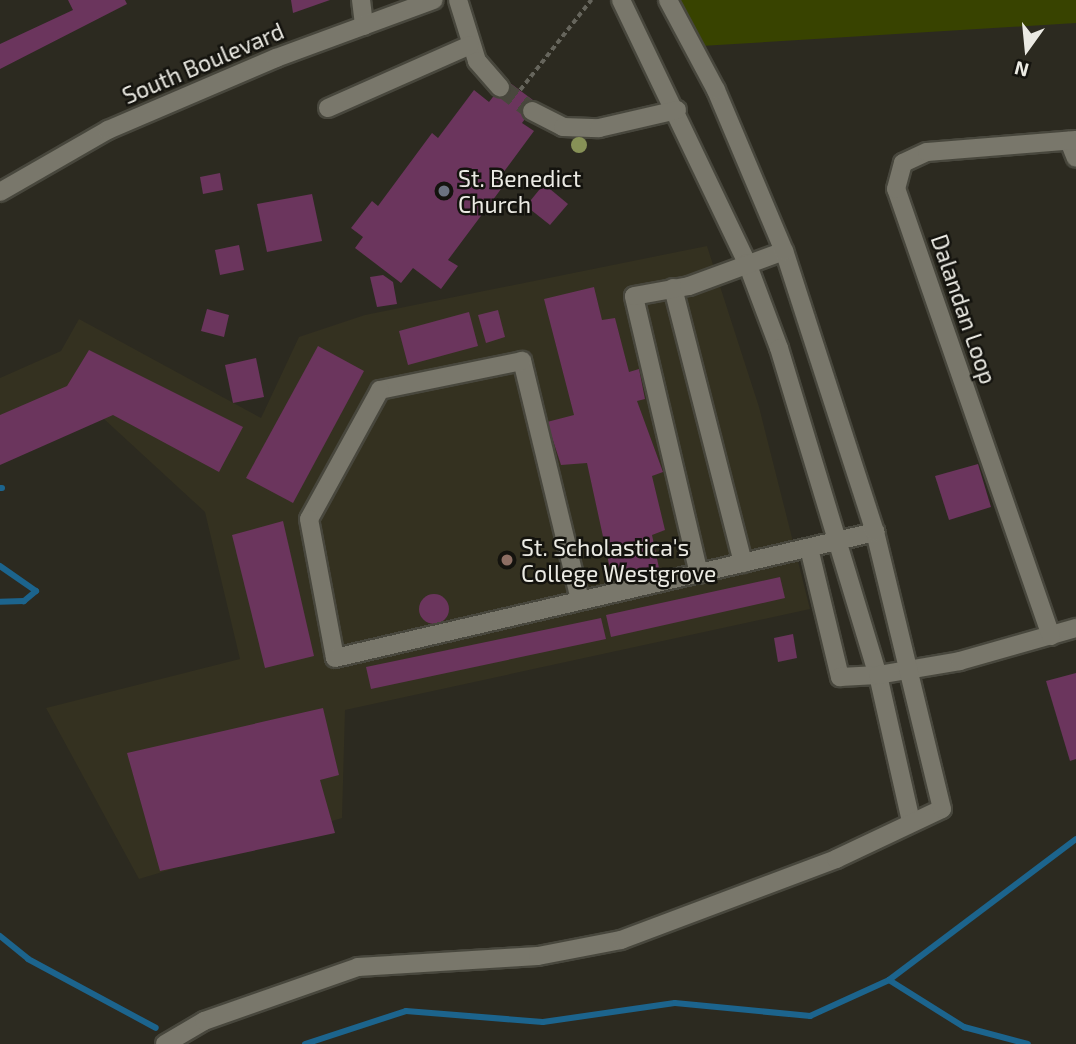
<!DOCTYPE html>
<html>
<head>
<meta charset="utf-8">
<style>
  body { margin:0 }
  #map { position:relative; width:1076px; height:1044px; overflow:hidden; background:#2c2a20; font-family:"Exo 2",sans-serif }
  div>[style] { position:absolute }
  [style*='--x'] { left:calc(var(--x)*1px); top:calc(var(--y)*1px); width:calc(var(--w)*1px); rotate:calc(var(--a)*1deg) }
  .built>* { inset:0; background:#343120 }
  .green>* { inset:0; background:#384300 }
  .stream>* { height:6px; margin:-3px; padding:0 3px; transform-origin:3px; border-radius:3px; background:#1c648d }
  .building>* { inset:0; background:#6b355d }
  .round { border-radius:50% }
  .minor-tunnel>* { height:18px; margin-top:-9px; transform-origin:0; background:repeating-linear-gradient(90deg,#49473d 0 18px,transparent 0 27px) }
  .path>* { height:3.5px; margin-top:-1.75px; transform-origin:0; background:repeating-linear-gradient(90deg,#66655c 0 5px,transparent 0 8.5px) }
  .roads { filter:drop-shadow(2px 0 #48473d) drop-shadow(-2px 0 #48473d) drop-shadow(0 2px #48473d) drop-shadow(0 -2px #48473d) }
  .minor>* { height:18px; margin:-9px; padding:0 9px; transform-origin:9px; border-radius:9px; background:#79776b }
  .trees>* { width:16px; height:16px; margin:-8px; border-radius:50%; background:#879157 }
  .dots>* { width:19px; height:19px; translate:-50% -50%; box-sizing:border-box; border:4px solid #14130e; border-radius:50% }
  span { translate:-50% -50%; white-space:nowrap; text-align:center; line-height:1.15; -webkit-text-stroke:5px #14130e; paint-order:stroke }
  .street-label { font-size:23px; color:#ebeae3 }
  .poi-label { font-size:23px; color:#ebeae3 }
  .left { translate:0 -50%; text-align:left }
  .north { position:absolute; left:992px; top:14px; width:70px; height:70px; -webkit-text-stroke:5px #14130e; paint-order:stroke; rotate:195deg; font-size:19px; font-weight:700; line-height:28px; text-align:center; color:#ebeae3 }
  .north::after { content:''; display:block; margin:auto; width:24px; height:32px; background:#ebeae3; clip-path:polygon(50% 0,100% 100%,50% 72%,0 100%) }
</style>
</head>
<body>
<div id="map">
  <div class="built">
    <div style="clip-path:polygon(707px 246px,759px 407px,810px 609px,345px 710px,342px 818px,139px 879px,46px 708px,240px 659px,205px 512px,104px 419px,0 456px,0 378px,61px 351px,79px 319px,261px 418px,299px 337px,365px 315px)"></div>
  </div>
  <div class="green">
    <div style="clip-path:polygon(678px 0,1076px 0,1076px 23px,701px 46px)"></div>
  </div>
  <div class="stream">
    <div style="--x:0;--y:488;--w:2;--a:0"></div>
    <div style="--x:0;--y:566;--w:44;--a:34.8"></div>
    <div style="--x:36;--y:591;--w:16;--a:140"></div>
    <div style="--x:24;--y:601;--w:24;--a:178"></div>
    <div style="--x:0;--y:936;--w:36;--a:39"></div>
    <div style="--x:28;--y:959;--w:145;--a:28.3"></div>
    <div style="--x:889;--y:980;--w:89;--a:32.1"></div>
    <div style="--x:964;--y:1027;--w:66;--a:14.9"></div>
    <div style="--x:305;--y:1044;--w:106;--a:-18.1"></div>
    <div style="--x:406;--y:1011;--w:137;--a:4.6"></div>
    <div style="--x:543;--y:1022;--w:133;--a:-8.2"></div>
    <div style="--x:675;--y:1003;--w:136;--a:5.5"></div>
    <div style="--x:810;--y:1016;--w:87;--a:-24.5"></div>
    <div style="--x:889;--y:980;--w:234;--a:-37"></div>
  </div>
  <div class="building">
    <div style="clip-path:polygon(68px 0,125px 0,127px 4px,0 69px,0 44px,73px 10px)"></div>
    <div style="clip-path:polygon(291px 0,330px 0,293px 13px)"></div>
    <div style="clip-path:polygon(506px 80px,537px 103px,522px 123px,534px 131px,500px 177px,507px 181px,448px 260px,458px 266px,441px 289px,413px 268px,401px 283px,355px 248px,363px 237px,351px 228px,372px 201px,378px 206px,432px 133px,438px 138px,474px 90px,489px 102px)"></div>
    <div style="clip-path:polygon(220px 173px,223px 190px,203px 194px,200px 177px)"></div>
    <div style="clip-path:polygon(544px 184px,568px 204px,550px 225px,526px 206px)"></div>
    <div style="clip-path:polygon(312px 194px,322px 241px,267px 252px,257px 204px)"></div>
    <div style="clip-path:polygon(239px 245px,244px 270px,220px 275px,215px 250px)"></div>
    <div style="clip-path:polygon(383px 275px,393px 282px,397px 304px,377px 307px,370px 277px)"></div>
    <div style="clip-path:polygon(594px 287px,602px 320px,615px 318px,629px 372px,639px 369px,645px 399px,637px 401px,663px 472px,652px 476px,665px 530px,652px 535px,659px 568px,612px 578px,587px 463px,561px 465px,547px 422px,574px 415px,544px 299px)"></div>
    <div style="clip-path:polygon(207px 309px,229px 315px,224px 337px,201px 331px)"></div>
    <div style="clip-path:polygon(498px 310px,505px 337px,486px 343px,478px 315px)"></div>
    <div style="clip-path:polygon(469px 312px,478px 346px,408px 365px,399px 331px)"></div>
    <div style="clip-path:polygon(318px 346px,364px 371px,293px 503px,246px 478px)"></div>
    <div style="clip-path:polygon(89px 350px,243px 427px,219px 472px,113px 415px,0 465px,0 415px,67px 386px)"></div>
    <div style="clip-path:polygon(256px 358px,264px 397px,233px 403px,225px 365px)"></div>
    <div style="clip-path:polygon(978px 464px,991px 507px,949px 520px,935px 476px)"></div>
    <div style="clip-path:polygon(283px 521px,314px 656px,265px 668px,232px 535px)"></div>
    <div style="clip-path:polygon(780px 577px,785px 598px,611px 637px,606px 615px)"></div>
    <div class="round" style="left:419px;top:594px;width:30px;height:30px"></div>
    <div style="clip-path:polygon(601px 618px,606px 639px,371px 689px,366px 667px)"></div>
    <div style="clip-path:polygon(793px 634px,797px 658px,778px 662px,774px 638px)"></div>
    <div style="clip-path:polygon(1076px 673px,1076px 759px,1070px 761px,1046px 681px)"></div>
    <div style="clip-path:polygon(323px 708px,339px 775px,320px 780px,335px 833px,160px 871px,127px 753px)"></div>
  </div>
  <div class="minor-tunnel">
    <div style="--x:500;--y:87;--w:40;--a:37"></div>
  </div>
  <div class="path">
    <div style="--x:520;--y:90;--w:115;--a:-51.7"></div>
  </div>
  <div class="roads">
    <div class="minor">
      <div style="--x:361;--y:0;--w:26;--a:83"></div>
      <div style="--x:458;--y:0;--w:64;--a:72.7"></div>
      <div style="--x:477;--y:61;--w:35;--a:49"></div>
      <div style="--x:621;--y:0;--w:292;--a:64.4"></div>
      <div style="--x:747;--y:263;--w:91;--a:69.4"></div>
      <div style="--x:779;--y:348;--w:342;--a:73.2"></div>
      <div style="--x:878;--y:675;--w:151;--a:77.3"></div>
      <div style="--x:328;--y:108;--w:155;--a:-23.9"></div>
      <div style="--x:532;--y:111;--w:35;--a:27"></div>
      <div style="--x:563;--y:127;--w:36;--a:2"></div>
      <div style="--x:599;--y:128;--w:80;--a:-13"></div>
      <div style="--x:1069;--y:141;--w:18;--a:68"></div>
      <div style="--x:0;--y:192;--w:125;--a:-29.9"></div>
      <div style="--x:108;--y:130;--w:183;--a:-23.2"></div>
      <div style="--x:276;--y:58;--w:168;--a:-20.2"></div>
      <div style="--x:673;--y:288;--w:284;--a:75.7"></div>
      <div style="--x:809;--y:548;--w:133;--a:76.5"></div>
      <div style="--x:840;--y:677;--w:38;--a:-3"></div>
      <div style="--x:878;--y:675;--w:83;--a:-9.7"></div>
      <div style="--x:960;--y:661;--w:121;--a:-15.9"></div>
      <div style="--x:699;--y:574;--w:285;--a:-103.2"></div>
      <div style="--x:634;--y:296;--w:56;--a:-10.3"></div>
      <div style="--x:689;--y:286;--w:101;--a:-20.2"></div>
      <div style="--x:580;--y:600;--w:246;--a:-103.6"></div>
      <div style="--x:522;--y:361;--w:145;--a:168.5"></div>
      <div style="--x:380;--y:390;--w:147;--a:118.8"></div>
      <div style="--x:309;--y:519;--w:141;--a:79.4"></div>
      <div style="--x:335;--y:658;--w:555;--a:-13.13"></div>
      <div style="--x:1051;--y:636;--w:473;--a:-109.1"></div>
      <div style="--x:896;--y:189;--w:27;--a:-75"></div>
      <div style="--x:903;--y:163;--w:26;--a:-25"></div>
      <div style="--x:927;--y:152;--w:149;--a:-4.6"></div>
      <div style="--x:165;--y:1044;--w:45;--a:-30.5"></div>
      <div style="--x:204;--y:1021;--w:163;--a:-19.3"></div>
      <div style="--x:358;--y:967;--w:180;--a:-3.5"></div>
      <div style="--x:538;--y:956;--w:85;--a:-10.9"></div>
      <div style="--x:621;--y:940;--w:230;--a:-20.6"></div>
      <div style="--x:836;--y:859;--w:117;--a:-25.3"></div>
      <div style="--x:942;--y:809;--w:285;--a:-103.6"></div>
      <div style="--x:875;--y:532;--w:295;--a:-107.9"></div>
      <div style="--x:784;--y:251;--w:175;--a:-112.9"></div>
      <div style="--x:716;--y:90;--w:102;--a:-118.1"></div>
    </div>
  </div>
  <div class="trees">
    <div style="left:579px;top:145px"></div>
  </div>
  <div class="dots">
    <div style="left:444px;top:191px;background:#6b7280"></div>
    <div style="left:507px;top:560px;background:#8d6e63"></div>
  </div>
  <div class="street-label">
    <span style="left:203px;top:63px;rotate:-23deg">South Boulevard</span>
    <span style="left:964px;top:309px;rotate:71deg">Dalandan Loop</span>
  </div>
  <div class="poi-label">
    <span class="left" style="left:458px;top:191px">St. Benedict<br>Church</span>
    <span class="left" style="left:521px;top:560px">St. Scholastica's<br>College Westgrove</span>
  </div>
  <div class="north">N</div>
</div>
</body>
</html>
